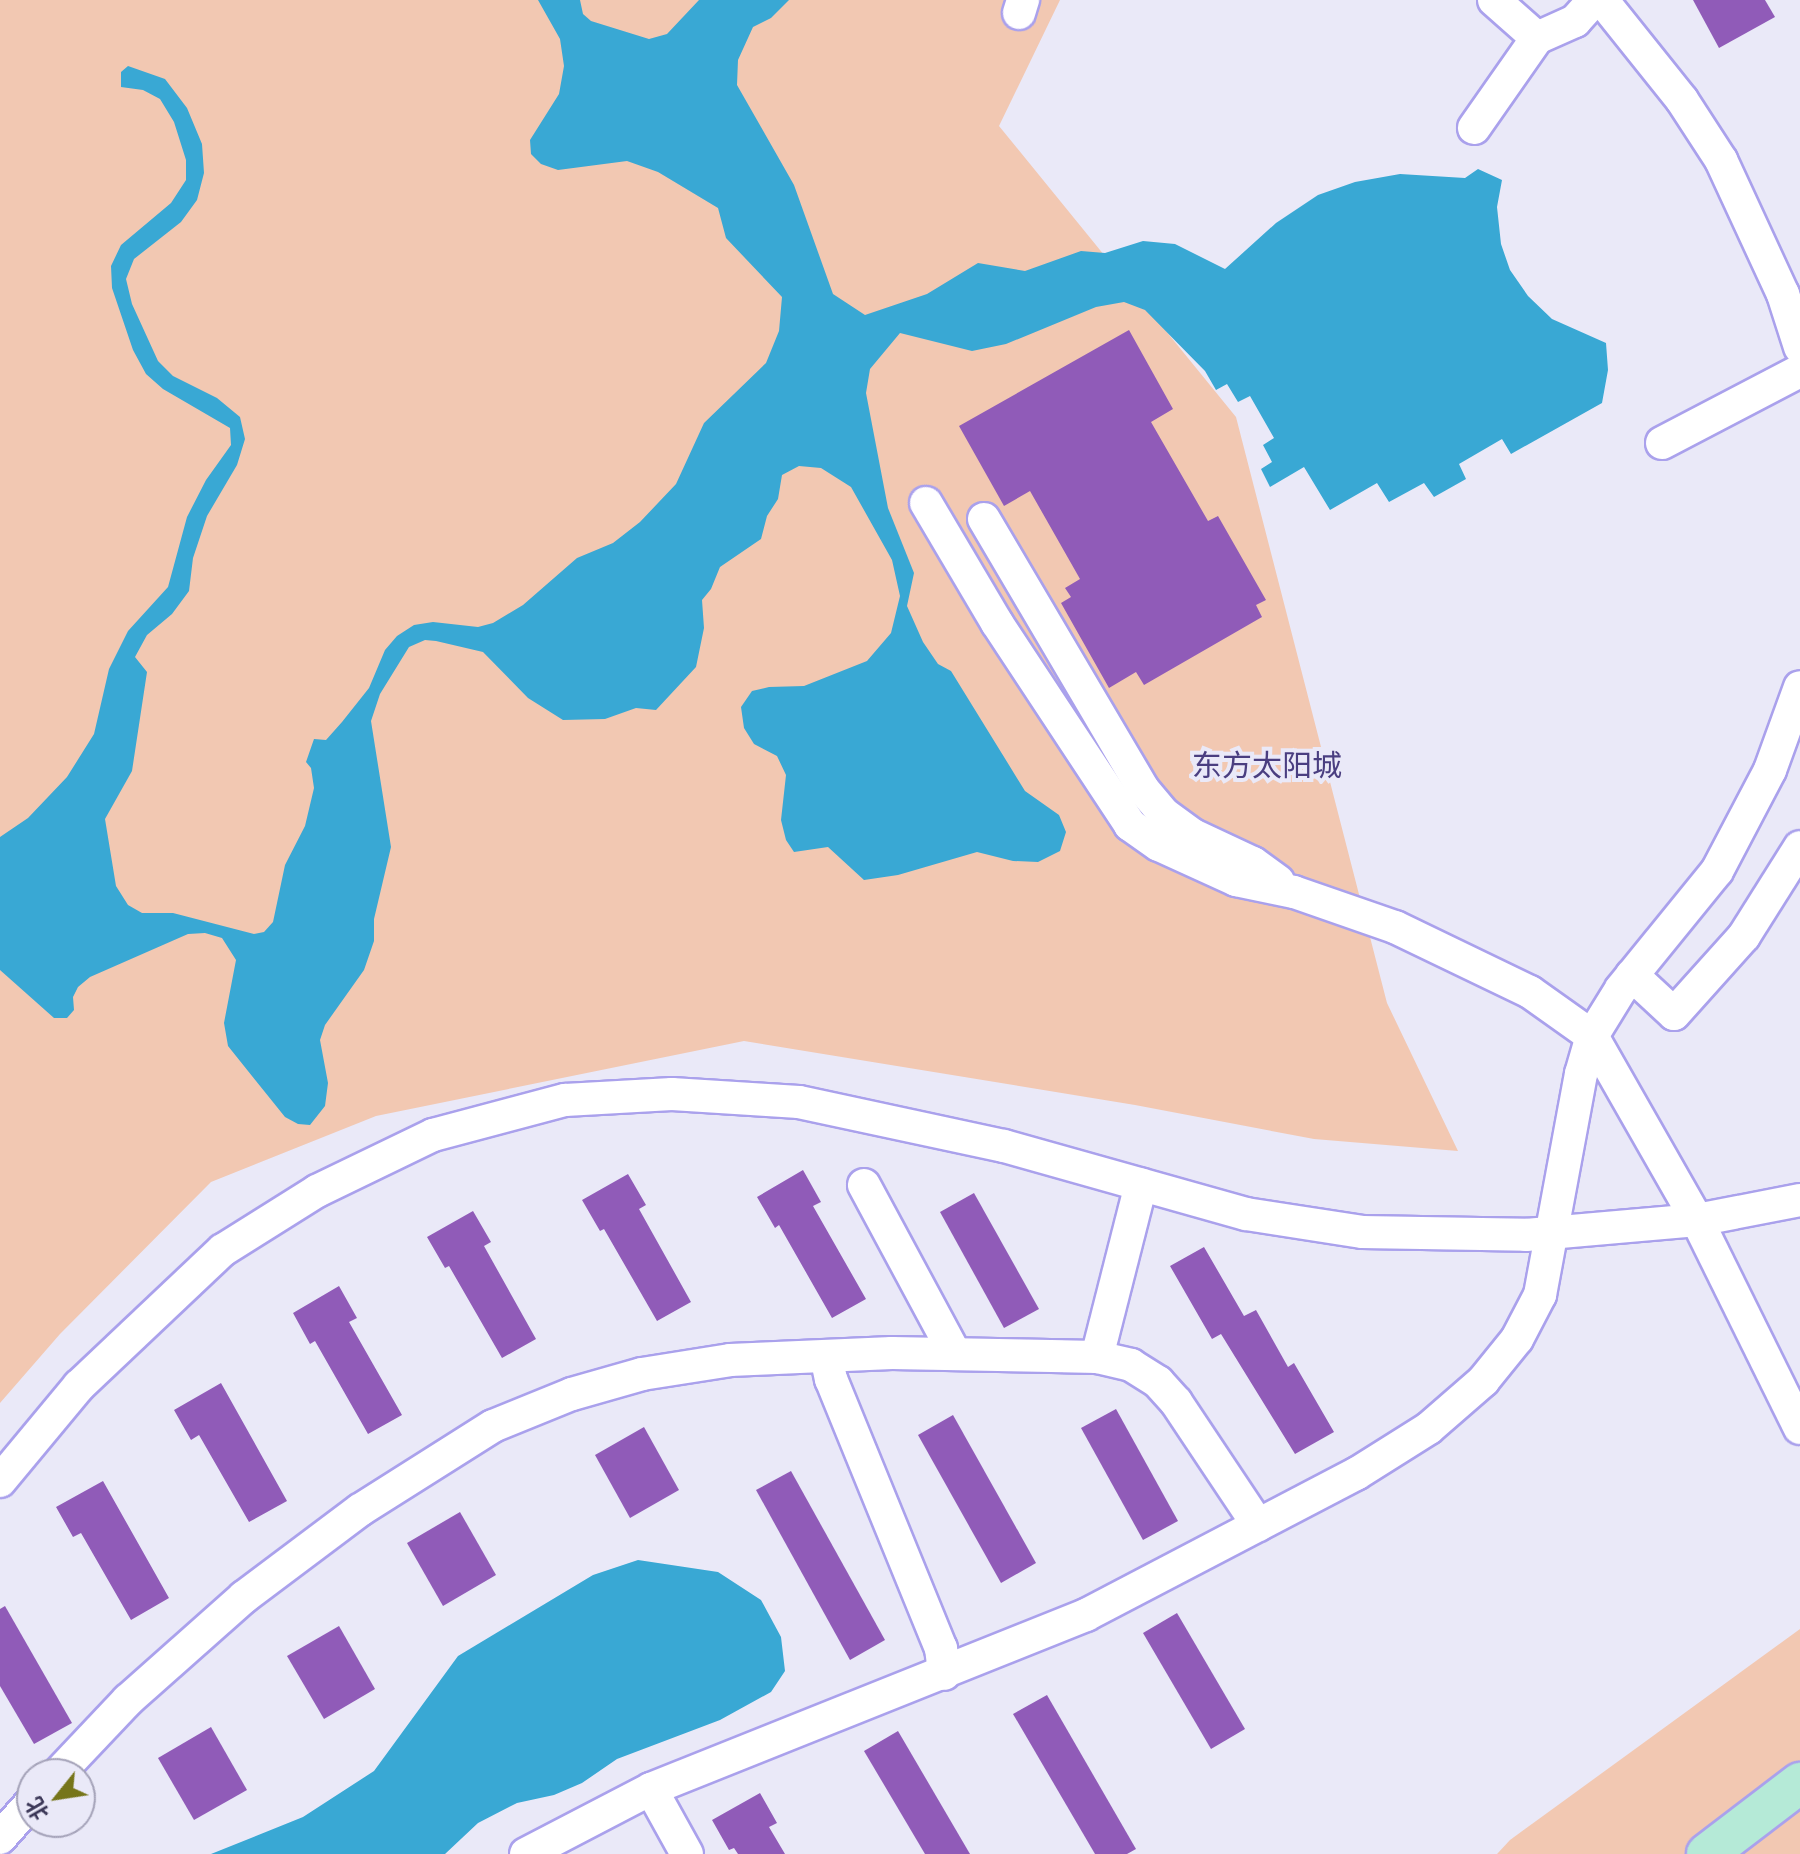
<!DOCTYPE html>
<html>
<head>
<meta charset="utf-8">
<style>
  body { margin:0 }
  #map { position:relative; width:1800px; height:1854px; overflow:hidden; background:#eae9f8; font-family:"PT Sans","Noto Sans SC",sans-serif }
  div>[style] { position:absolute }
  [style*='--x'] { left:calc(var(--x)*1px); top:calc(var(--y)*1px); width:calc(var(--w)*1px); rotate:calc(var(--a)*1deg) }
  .green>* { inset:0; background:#f2c8b2 }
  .water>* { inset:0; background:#39a8d4 }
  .building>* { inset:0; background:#905bb8 }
  .roads { filter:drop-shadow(2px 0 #aaa1ec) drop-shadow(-2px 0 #aaa1ec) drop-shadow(0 2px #aaa1ec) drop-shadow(0 -2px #aaa1ec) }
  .minor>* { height:32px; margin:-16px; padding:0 16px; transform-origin:16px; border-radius:16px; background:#fff }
  .major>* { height:40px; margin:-20px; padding:0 20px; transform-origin:20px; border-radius:20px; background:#b5ead7 }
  span { translate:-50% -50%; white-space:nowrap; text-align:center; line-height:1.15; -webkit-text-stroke:8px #eae9f8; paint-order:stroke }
  .neighbourhood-label { font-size:30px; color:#4a3e80 }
  .north { position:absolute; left:16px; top:1758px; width:80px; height:80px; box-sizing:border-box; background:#eae9f8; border:2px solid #a4a2b8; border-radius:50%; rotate:240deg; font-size:22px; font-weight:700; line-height:32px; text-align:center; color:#3b3757 }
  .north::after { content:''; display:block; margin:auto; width:28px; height:36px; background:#76751a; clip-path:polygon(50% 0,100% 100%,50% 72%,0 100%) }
</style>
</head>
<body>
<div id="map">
  <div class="green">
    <div style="clip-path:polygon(0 0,1060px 0,999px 126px,1236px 417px,1387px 1003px,1458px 1151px,1314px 1139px,1135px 1105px,744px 1041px,376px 1116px,211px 1182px,60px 1334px,0 1403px)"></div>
    <div style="clip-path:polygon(1800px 1629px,1800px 1854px,1497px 1854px,1510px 1840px)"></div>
  </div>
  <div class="water">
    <div style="clip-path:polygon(538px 0,580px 0,583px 14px,591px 21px,649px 39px,667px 34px,699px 0,789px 0,771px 18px,753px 27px,738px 60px,737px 85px,794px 185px,833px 294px,865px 315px,927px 294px,978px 263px,1025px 271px,1081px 251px,1105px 253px,1143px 241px,1175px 244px,1225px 269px,1276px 223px,1318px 195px,1355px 182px,1400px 174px,1465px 178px,1478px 169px,1502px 180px,1497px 207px,1501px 244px,1510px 270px,1528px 296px,1552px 319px,1606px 343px,1608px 370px,1602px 403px,1511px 454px,1502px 439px,1459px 464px,1466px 479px,1434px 497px,1424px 483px,1389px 502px,1377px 483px,1330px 510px,1304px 467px,1270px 487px,1261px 469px,1272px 462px,1263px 445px,1274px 438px,1250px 396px,1238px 402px,1227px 384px,1216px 390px,1205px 371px,1145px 310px,1124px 302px,1096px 307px,1006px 344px,972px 351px,900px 333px,870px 369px,866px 393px,888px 508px,914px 573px,907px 606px,923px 642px,938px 664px,951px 671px,1025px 791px,1059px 815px,1066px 832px,1060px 851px,1038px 862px,1013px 861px,977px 852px,898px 875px,864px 880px,828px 847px,794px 852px,786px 840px,781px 820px,786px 775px,777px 756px,754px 744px,744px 728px,741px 707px,752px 691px,769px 687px,804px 686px,867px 661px,891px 633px,900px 596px,892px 560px,851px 487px,821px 468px,799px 466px,782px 475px,778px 499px,767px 516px,761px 539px,720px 567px,711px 589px,702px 600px,704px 628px,696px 667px,656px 710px,636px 708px,605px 719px,563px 720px,528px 698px,483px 652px,436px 641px,425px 640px,409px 647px,380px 694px,371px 721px,391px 847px,374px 919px,374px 941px,364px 970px,325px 1025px,320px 1040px,328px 1083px,325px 1106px,310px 1125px,298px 1124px,285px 1117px,228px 1046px,224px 1023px,236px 960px,222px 938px,205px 933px,188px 934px,90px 977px,78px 987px,73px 997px,74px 1010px,67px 1018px,54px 1018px,0 970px,0 837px,28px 818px,67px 777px,94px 734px,109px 669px,128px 631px,168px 587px,187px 517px,206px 480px,231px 445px,230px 428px,163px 389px,146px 374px,133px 350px,112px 288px,111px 266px,121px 245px,171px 203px,186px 180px,186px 160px,174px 122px,160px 99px,143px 90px,121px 87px,121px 72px,128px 66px,165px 79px,187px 108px,202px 144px,204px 173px,197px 200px,181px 222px,134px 259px,126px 279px,132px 304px,158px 361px,173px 376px,217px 398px,240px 417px,245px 439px,237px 465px,207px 516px,193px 558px,189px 591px,172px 614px,147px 635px,135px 657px,147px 672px,132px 771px,105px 819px,116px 886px,128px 905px,142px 913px,173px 913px,254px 934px,264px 932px,273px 922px,285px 865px,305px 826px,314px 788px,311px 768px,306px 762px,314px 739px,326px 740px,342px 722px,369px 688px,385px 650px,397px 636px,414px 625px,433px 622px,478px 627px,493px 623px,523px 605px,577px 558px,613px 543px,640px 522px,676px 484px,704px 423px,766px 363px,779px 331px,782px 297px,726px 238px,718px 208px,658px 172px,627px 161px,558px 170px,541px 164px,531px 154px,530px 140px,559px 94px,564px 66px,560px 39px)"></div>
    <div style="clip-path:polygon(638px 1560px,718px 1572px,761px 1600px,781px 1637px,785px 1671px,771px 1692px,720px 1720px,617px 1759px,582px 1783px,554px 1795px,517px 1803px,478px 1823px,445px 1854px,211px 1854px,303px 1817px,374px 1771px,458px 1656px,593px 1575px)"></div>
  </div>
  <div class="building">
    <div style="clip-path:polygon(1693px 0,1765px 0,1775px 17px,1719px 48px)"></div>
    <div style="clip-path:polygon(1129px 330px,1173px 409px,1151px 422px,1208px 521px,1218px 516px,1266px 600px,1256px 605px,1262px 617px,1144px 685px,1136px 672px,1109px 688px,1061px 603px,1071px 597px,1065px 588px,1080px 579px,1030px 491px,1004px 506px,959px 426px)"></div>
    <div style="clip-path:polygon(803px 1170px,821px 1202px,813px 1206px,866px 1299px,832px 1318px,779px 1225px,775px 1228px,757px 1197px)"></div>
    <div style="clip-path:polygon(628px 1174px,646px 1205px,639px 1209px,691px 1302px,657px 1321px,604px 1229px,600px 1231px,582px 1200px)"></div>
    <div style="clip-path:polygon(974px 1193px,1039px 1309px,1004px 1328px,940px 1212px)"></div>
    <div style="clip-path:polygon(473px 1211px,491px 1242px,484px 1246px,536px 1339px,502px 1358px,449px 1266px,445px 1268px,427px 1237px)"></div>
    <div style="clip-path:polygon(1204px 1247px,1244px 1316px,1256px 1310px,1288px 1367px,1294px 1363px,1334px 1432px,1295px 1454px,1221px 1334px,1212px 1339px,1170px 1266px)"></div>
    <div style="clip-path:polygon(339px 1286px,357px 1318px,349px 1322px,402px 1415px,368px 1434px,315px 1341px,310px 1344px,293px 1313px)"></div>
    <div style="clip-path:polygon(221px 1383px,287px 1501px,249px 1522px,199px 1435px,191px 1440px,174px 1410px)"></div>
    <div style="clip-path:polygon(1116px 1409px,1178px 1521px,1143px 1540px,1081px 1428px)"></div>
    <div style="clip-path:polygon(953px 1415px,1036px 1563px,1001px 1583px,918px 1435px)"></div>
    <div style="clip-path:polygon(644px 1427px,679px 1490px,630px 1518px,595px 1455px)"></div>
    <div style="clip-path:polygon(791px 1471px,885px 1640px,850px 1660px,756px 1490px)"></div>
    <div style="clip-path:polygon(103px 1481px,169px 1598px,131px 1620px,81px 1533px,73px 1537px,56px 1507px)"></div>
    <div style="clip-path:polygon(460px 1512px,496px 1575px,443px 1606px,407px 1543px)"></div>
    <div style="clip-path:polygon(5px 1606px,72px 1723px,34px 1744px,0 1686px,0 1609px)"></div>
    <div style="clip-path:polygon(1177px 1613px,1245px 1729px,1211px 1749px,1143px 1633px)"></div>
    <div style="clip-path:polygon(339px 1626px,375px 1689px,324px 1719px,287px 1656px)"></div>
    <div style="clip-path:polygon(1047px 1695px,1136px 1849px,1127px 1854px,1095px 1854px,1013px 1714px)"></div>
    <div style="clip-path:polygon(211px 1727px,247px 1790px,194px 1820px,158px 1758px)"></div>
    <div style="clip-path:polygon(898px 1731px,970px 1854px,925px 1854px,864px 1751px)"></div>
    <div style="clip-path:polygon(760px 1793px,777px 1823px,769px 1827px,785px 1854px,738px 1854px,734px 1848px,729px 1850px,712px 1820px)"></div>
  </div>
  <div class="roads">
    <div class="minor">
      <div style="--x:1494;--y:0;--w:57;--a:41.5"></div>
      <div style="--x:1602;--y:0;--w:128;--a:51.3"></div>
      <div style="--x:1682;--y:100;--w:72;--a:57"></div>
      <div style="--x:1721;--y:160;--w:148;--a:65.2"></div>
      <div style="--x:1783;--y:294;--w:56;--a:72.2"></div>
      <div style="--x:1019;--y:13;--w:14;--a:-73"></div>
      <div style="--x:1474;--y:128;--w:110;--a:-55"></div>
      <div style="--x:1537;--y:38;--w:42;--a:-24.1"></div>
      <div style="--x:1575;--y:21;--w:28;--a:-48"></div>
      <div style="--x:1662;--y:443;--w:156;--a:-27.6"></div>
      <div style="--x:926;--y:503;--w:139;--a:59.4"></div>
      <div style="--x:997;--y:623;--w:242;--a:56.6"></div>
      <div style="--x:1130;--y:825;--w:35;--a:35"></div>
      <div style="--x:1159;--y:845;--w:85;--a:24.4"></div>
      <div style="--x:1236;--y:880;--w:59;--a:11.7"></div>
      <div style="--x:1294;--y:892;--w:107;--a:19.1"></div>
      <div style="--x:1395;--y:927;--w:150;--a:25.7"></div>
      <div style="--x:1530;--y:992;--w:76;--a:35.4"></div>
      <div style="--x:1592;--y:1036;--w:212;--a:60.3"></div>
      <div style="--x:1697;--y:1220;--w:232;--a:63.7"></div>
      <div style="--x:984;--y:519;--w:313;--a:59.5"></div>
      <div style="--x:1143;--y:789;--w:33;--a:50"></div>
      <div style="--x:1164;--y:814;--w:36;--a:36"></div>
      <div style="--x:1193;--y:835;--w:66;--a:25"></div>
      <div style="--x:1253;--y:863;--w:31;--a:36"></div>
      <div style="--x:1632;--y:975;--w:57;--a:42.9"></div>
      <div style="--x:1674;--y:1014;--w:105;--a:-48.1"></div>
      <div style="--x:1744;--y:936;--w:105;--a:-57.8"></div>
      <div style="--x:864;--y:1185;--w:192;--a:61.7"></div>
      <div style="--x:826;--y:1356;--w:24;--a:78"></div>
      <div style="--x:831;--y:1379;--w:291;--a:67.8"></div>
      <div style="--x:941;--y:1648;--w:26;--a:83"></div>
      <div style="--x:1097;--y:1357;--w:178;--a:-75.7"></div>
      <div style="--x:0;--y:1481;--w:124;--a:-50.3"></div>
      <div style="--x:79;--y:1386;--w:198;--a:-43.4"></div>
      <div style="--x:223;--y:1250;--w:111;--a:-32.1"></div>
      <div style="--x:317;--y:1191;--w:129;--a:-25.8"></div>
      <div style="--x:433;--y:1135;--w:137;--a:-14.9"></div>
      <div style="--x:565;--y:1100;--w:107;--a:-3.2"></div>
      <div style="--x:672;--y:1094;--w:127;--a:3.6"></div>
      <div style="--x:799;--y:1102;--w:210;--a:12.1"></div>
      <div style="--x:1004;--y:1146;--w:251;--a:15.7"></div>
      <div style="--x:1246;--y:1214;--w:117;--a:8.8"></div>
      <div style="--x:1362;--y:1232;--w:164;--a:1"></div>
      <div style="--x:1526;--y:1235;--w:172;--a:-5"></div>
      <div style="--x:1697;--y:1220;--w:105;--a:-11"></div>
      <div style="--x:58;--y:1774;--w:102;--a:-46.6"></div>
      <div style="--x:128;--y:1700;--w:155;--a:-41.6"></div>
      <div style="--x:244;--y:1597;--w:145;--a:-36.9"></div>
      <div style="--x:360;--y:1510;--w:157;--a:-32.3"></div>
      <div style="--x:493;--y:1426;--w:85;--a:-22.1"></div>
      <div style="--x:572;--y:1394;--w:73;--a:-15.9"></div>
      <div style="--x:642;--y:1374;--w:89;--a:-9"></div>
      <div style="--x:730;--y:1360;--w:162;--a:-2.5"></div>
      <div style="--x:892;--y:1353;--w:205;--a:1.1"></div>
      <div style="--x:1097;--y:1357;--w:35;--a:13"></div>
      <div style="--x:1131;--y:1365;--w:32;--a:32"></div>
      <div style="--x:1158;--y:1382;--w:27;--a:48"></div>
      <div style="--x:1176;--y:1402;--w:148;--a:56.3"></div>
      <div style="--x:651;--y:1789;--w:74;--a:61"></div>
      <div style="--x:0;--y:1838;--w:48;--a:-48.4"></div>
      <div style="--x:526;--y:1854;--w:141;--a:-27.5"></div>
      <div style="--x:651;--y:1789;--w:469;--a:-21.8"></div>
      <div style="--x:1086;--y:1615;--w:305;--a:-27.6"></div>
      <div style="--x:1356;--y:1474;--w:86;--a:-32.2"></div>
      <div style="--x:1429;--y:1428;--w:72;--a:-41"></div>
      <div style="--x:1483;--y:1381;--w:54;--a:-51"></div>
      <div style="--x:1517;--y:1339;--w:50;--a:-62.4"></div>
      <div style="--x:1540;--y:1295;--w:225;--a:-79.5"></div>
      <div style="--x:1581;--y:1074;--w:40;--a:-74"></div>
      <div style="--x:1592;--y:1036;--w:55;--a:-58.3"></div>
      <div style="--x:1621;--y:989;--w:152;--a:-50.9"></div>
      <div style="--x:1717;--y:871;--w:114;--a:-62.3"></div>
      <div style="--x:1770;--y:770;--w:88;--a:-70.1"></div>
    </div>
    <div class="major">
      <div style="--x:1707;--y:1854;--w:117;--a:-37.4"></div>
    </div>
  </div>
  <div class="neighbourhood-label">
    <span style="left:1267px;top:765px">东方太阳城</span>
  </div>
  <div class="north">北</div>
</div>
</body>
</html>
